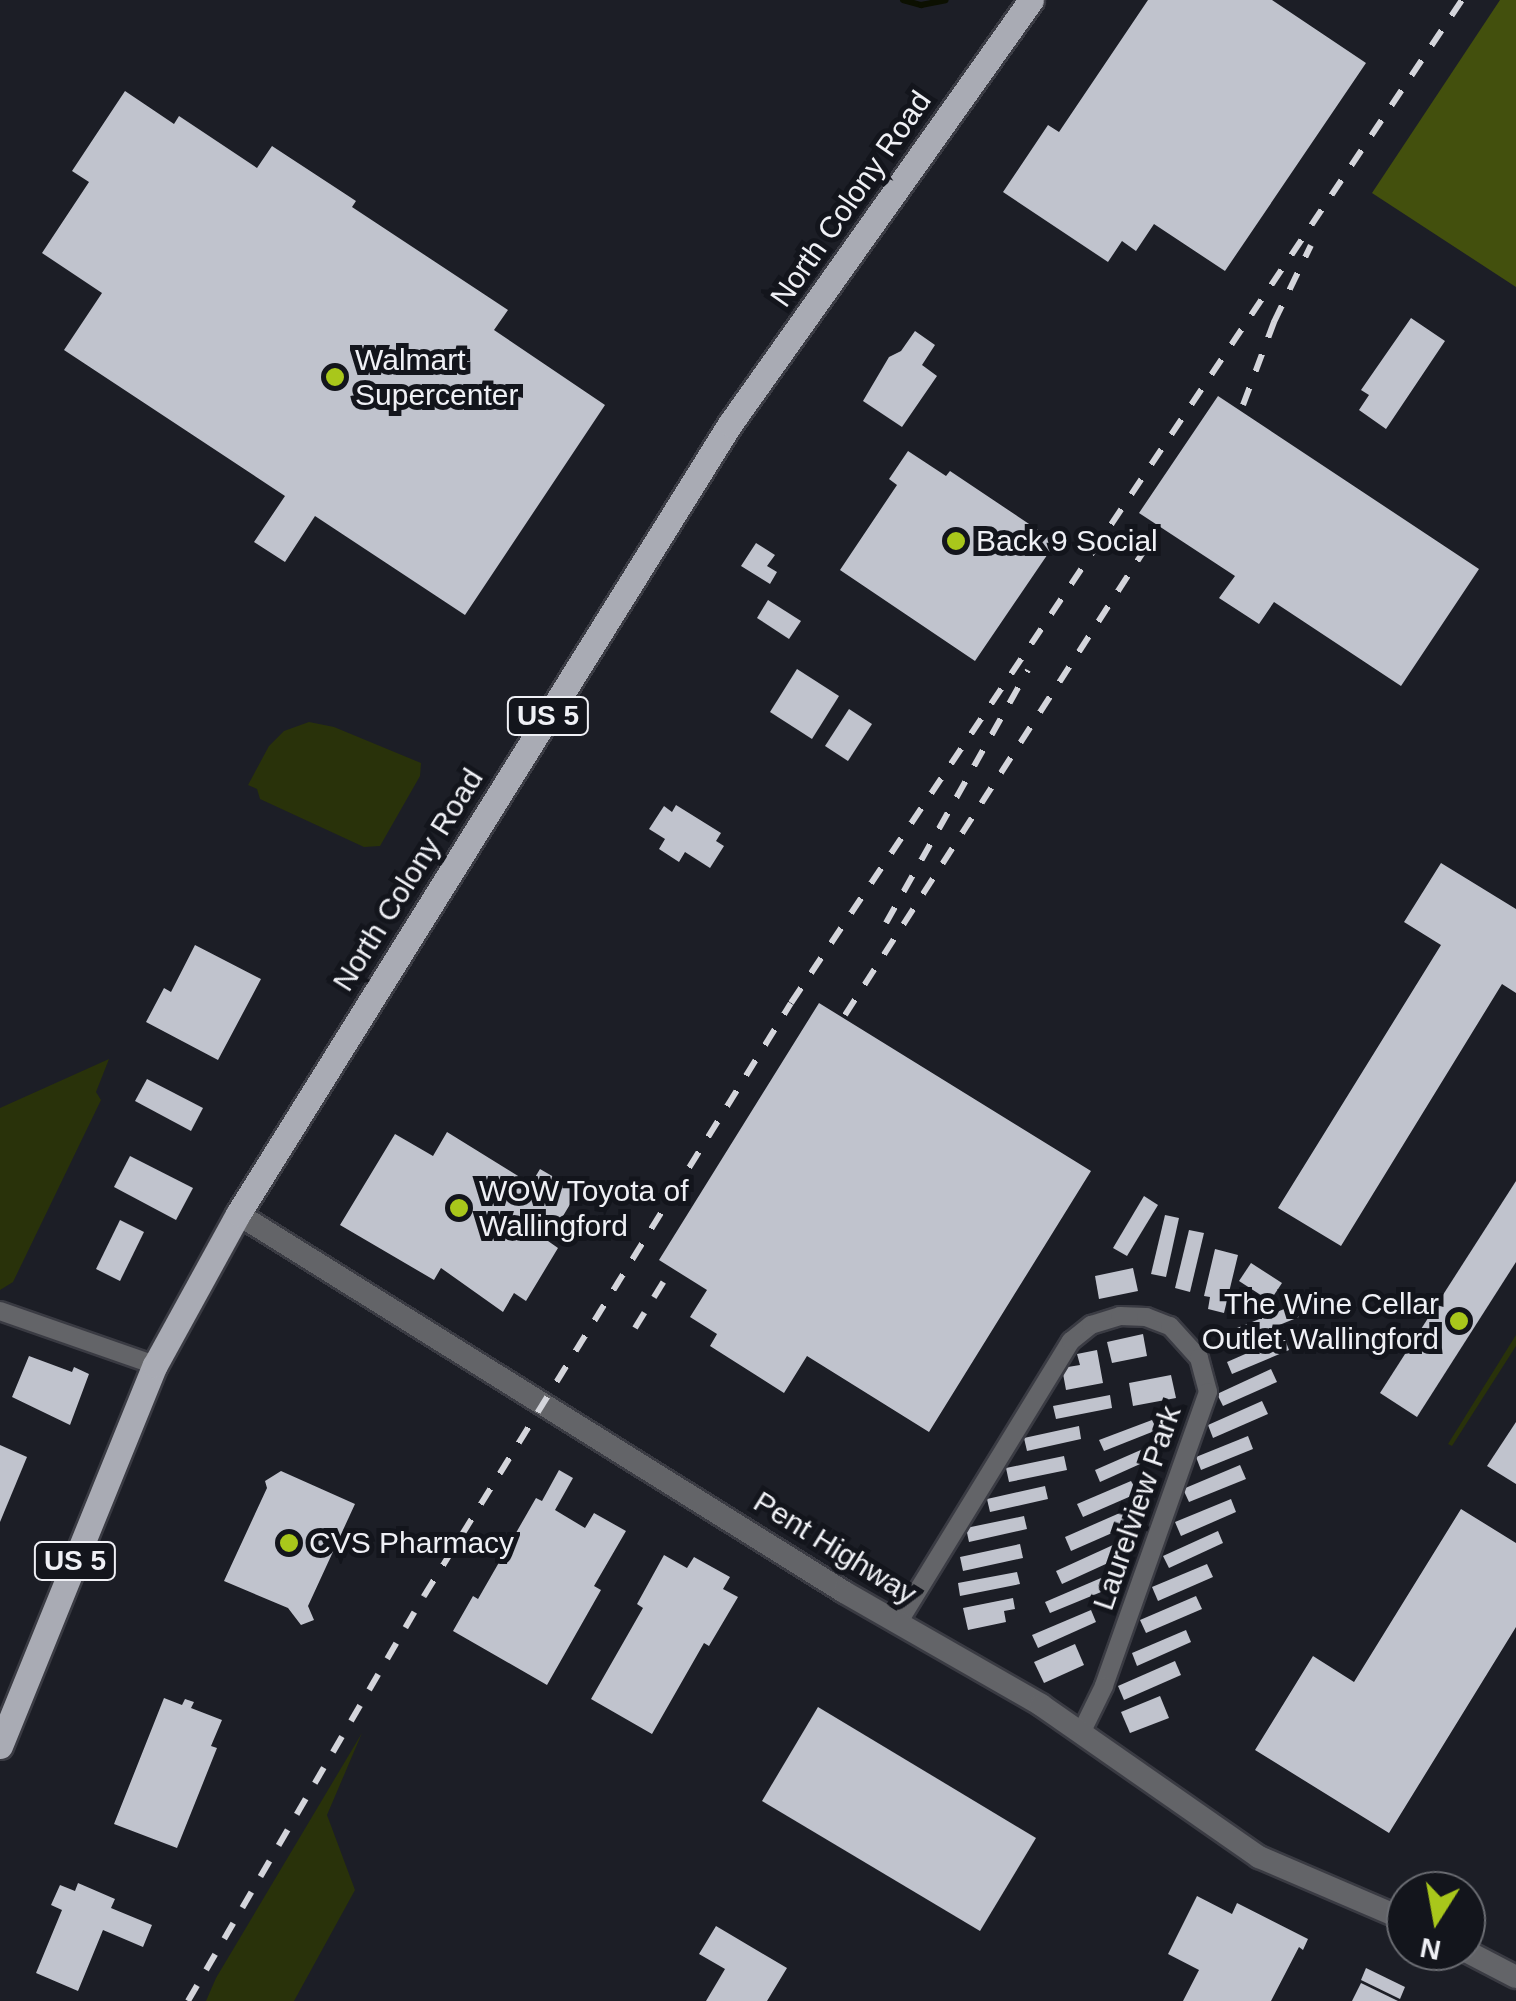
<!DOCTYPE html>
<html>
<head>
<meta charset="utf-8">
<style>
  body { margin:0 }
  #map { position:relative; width:1516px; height:2001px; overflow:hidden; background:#1c1e26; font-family:Arial,sans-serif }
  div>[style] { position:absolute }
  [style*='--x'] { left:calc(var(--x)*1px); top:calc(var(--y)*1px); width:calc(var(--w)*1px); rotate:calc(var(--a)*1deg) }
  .green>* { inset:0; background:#29320a }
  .forest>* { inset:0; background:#43500d }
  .stream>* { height:6px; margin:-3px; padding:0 3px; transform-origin:3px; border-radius:3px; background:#0c1001 }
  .building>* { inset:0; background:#c0c3cd }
  .roads { filter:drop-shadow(2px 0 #3a3b43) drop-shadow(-2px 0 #3a3b43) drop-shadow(0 2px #3a3b43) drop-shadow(0 -2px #3a3b43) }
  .minor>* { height:18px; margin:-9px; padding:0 9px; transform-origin:9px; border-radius:9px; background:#636468 }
  .tertiary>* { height:22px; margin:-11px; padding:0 11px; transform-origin:11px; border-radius:11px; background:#636468 }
  .primary>* { height:25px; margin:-12.5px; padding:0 12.5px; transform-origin:12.5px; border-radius:12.5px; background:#a9abb4 }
  .rail>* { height:6px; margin-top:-3px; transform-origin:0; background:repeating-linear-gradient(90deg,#d4d5db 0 18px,transparent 0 36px) }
  .dots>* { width:28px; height:28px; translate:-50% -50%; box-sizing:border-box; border:5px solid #13151c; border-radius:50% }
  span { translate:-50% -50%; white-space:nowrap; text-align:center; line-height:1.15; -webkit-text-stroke:10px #13151c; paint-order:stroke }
  .shield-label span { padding:2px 8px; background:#13151c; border:2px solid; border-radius:8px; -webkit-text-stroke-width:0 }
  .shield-label { font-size:28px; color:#eff0f5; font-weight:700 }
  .street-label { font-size:30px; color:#eff0f5 }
  .poi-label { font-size:30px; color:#eff0f5 }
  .left { translate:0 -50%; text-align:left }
  .right { translate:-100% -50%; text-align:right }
  .north { position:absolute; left:1386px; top:1871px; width:100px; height:100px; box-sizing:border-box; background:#13151c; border:2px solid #6b6d73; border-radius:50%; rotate:191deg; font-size:28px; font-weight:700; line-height:40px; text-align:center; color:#eff0f5 }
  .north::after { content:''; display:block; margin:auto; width:35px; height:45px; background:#a9c71b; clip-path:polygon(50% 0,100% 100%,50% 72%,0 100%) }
</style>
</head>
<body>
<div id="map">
  <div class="green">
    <div style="clip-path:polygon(309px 722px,334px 727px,421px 763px,420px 776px,380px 846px,364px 847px,260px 799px,257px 789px,248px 785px,269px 746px,284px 731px)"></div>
    <div style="clip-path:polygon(109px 1059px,96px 1092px,101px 1100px,13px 1282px,0 1290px,0 1108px)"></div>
    <div style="clip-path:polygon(1516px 1335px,1516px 1346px,1452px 1446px,1448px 1444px)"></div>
    <div style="clip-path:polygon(362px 1733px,327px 1815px,355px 1890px,294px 2001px,206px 2001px,216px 1978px)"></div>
  </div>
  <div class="forest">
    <div style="clip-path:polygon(1500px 0,1516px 0,1516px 287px,1372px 193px)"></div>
  </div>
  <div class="stream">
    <div style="--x:903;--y:0;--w:19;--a:16"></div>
    <div style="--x:921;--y:5;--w:25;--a:-11"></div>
  </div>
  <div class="building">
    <div style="clip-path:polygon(1148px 0,1272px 0,1366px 63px,1225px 271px,1154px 224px,1136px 251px,1122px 241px,1108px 262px,1003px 192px,1048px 125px,1059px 132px)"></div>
    <div style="clip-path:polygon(125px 91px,174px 124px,179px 116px,257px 168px,272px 146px,356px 201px,352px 207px,508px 310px,494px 330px,605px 405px,465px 615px,315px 516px,285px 562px,254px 542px,285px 496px,64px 350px,102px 293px,42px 253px,89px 182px,72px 171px)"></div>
    <div style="clip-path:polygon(1411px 318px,1445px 341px,1386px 429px,1359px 410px,1369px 395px,1361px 390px)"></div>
    <div style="clip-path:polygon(915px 331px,935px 345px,922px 365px,937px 376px,902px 427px,863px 401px,889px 357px,901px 351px)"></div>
    <div style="clip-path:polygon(1218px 396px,1479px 569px,1401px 686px,1274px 602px,1259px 624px,1219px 598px,1235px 576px,1139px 513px)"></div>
    <div style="clip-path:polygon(908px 451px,946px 476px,950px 471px,1056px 542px,975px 661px,840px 570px,897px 485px,889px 479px)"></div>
    <div style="clip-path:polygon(756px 543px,775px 555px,767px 566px,777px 572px,770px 584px,741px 566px)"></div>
    <div style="clip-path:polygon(768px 600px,801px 621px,789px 639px,757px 618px)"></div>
    <div style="clip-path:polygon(797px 669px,839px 696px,812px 739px,770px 712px)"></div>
    <div style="clip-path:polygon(849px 709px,872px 724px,848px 761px,825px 746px)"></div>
    <div style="clip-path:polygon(676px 805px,721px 833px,716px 841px,724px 846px,710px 868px,685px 852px,679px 862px,659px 849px,665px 839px,649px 829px,664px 806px,672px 812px)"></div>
    <div style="clip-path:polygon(1441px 863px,1516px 909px,1516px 993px,1502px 984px,1341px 1246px,1278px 1208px,1441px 945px,1404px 922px)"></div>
    <div style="clip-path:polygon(195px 945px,261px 979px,218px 1060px,146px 1022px,164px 988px,171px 992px)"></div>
    <div style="clip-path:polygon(819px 1003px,1091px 1171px,929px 1432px,807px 1356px,784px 1393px,710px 1346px,717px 1334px,690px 1317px,707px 1290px,659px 1260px)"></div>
    <div style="clip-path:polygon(147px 1079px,203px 1108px,191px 1131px,135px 1101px)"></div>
    <div style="clip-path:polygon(447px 1132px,531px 1184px,540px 1169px,578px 1191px,548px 1241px,558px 1248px,526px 1301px,514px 1293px,503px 1312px,441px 1268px,434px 1280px,340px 1225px,395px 1134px,433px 1156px)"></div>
    <div style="clip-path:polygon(130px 1156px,193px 1188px,176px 1220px,114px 1187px)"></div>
    <div style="clip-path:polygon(1516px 1181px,1516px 1262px,1417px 1417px,1380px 1393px)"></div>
    <div style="clip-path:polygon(1144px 1196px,1158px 1205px,1127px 1256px,1113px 1248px)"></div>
    <div style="clip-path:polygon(1165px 1215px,1179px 1218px,1166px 1277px,1151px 1274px)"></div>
    <div style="clip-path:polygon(120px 1220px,144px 1232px,120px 1281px,96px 1269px)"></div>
    <div style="clip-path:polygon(1189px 1230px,1204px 1233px,1190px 1292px,1175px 1288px)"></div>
    <div style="clip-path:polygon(1215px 1249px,1238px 1255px,1224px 1313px,1208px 1309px,1210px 1297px,1204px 1296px)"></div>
    <div style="clip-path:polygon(1251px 1263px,1282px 1283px,1270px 1301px,1239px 1281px)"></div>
    <div style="clip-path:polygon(1133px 1268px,1138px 1291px,1099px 1299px,1095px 1276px)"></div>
    <div style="clip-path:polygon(1294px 1305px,1299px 1317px,1242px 1340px,1237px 1328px)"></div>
    <div style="clip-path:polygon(1143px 1334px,1147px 1356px,1112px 1363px,1107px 1342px)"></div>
    <div style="clip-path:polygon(1284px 1337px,1289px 1350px,1232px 1374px,1227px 1362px)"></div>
    <div style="clip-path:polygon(1097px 1350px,1103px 1383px,1066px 1390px,1062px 1368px,1080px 1365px,1077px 1354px)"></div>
    <div style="clip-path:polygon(29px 1356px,72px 1372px,74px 1367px,89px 1374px,70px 1425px,12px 1397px)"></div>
    <div style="clip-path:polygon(1271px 1369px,1277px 1382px,1223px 1406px,1217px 1394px)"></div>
    <div style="clip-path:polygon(1171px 1375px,1176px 1398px,1133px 1406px,1129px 1383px)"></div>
    <div style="clip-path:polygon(1110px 1395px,1112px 1408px,1056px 1419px,1053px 1406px)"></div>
    <div style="clip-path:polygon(1262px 1401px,1268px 1414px,1213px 1438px,1208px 1425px)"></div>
    <div style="clip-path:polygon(1152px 1420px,1157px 1430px,1104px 1451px,1099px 1440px)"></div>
    <div style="clip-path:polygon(1516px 1422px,1516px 1484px,1487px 1466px)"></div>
    <div style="clip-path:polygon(1079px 1426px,1081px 1439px,1027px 1451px,1024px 1438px)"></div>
    <div style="clip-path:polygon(1248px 1436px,1253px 1449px,1201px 1470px,1196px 1457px)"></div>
    <div style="clip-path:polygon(0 1445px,27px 1457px,0 1522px)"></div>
    <div style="clip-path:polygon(1143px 1449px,1149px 1460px,1100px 1482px,1095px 1470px)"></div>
    <div style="clip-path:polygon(1064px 1456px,1067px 1470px,1009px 1482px,1006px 1468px)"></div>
    <div style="clip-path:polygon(1240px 1465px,1246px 1479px,1189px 1502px,1183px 1489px)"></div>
    <div style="clip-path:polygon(559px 1470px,573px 1478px,555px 1510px,585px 1528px,594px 1513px,626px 1531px,594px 1586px,601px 1590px,547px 1685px,453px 1631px,473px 1596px,478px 1599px,536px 1498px,542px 1501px)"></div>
    <div style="clip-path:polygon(281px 1471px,355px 1504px,308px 1606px,314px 1620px,301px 1625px,288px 1608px,224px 1581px,267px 1488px,265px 1481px)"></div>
    <div style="clip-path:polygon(1131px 1481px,1138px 1493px,1083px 1517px,1077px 1504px)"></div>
    <div style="clip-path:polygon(1045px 1486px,1048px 1499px,990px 1512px,987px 1499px)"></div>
    <div style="clip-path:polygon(1231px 1499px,1236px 1512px,1181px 1536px,1175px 1522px)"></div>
    <div style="clip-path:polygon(1461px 1509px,1516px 1543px,1516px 1627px,1389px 1833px,1255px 1750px,1313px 1656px,1354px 1682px)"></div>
    <div style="clip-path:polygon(1122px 1512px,1128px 1526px,1071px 1551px,1065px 1537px)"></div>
    <div style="clip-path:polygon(1024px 1516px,1027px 1529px,969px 1542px,966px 1528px)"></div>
    <div style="clip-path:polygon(1218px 1531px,1223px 1543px,1169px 1568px,1163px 1556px)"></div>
    <div style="clip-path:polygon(1020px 1544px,1023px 1558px,963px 1571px,960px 1557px)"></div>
    <div style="clip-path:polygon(1113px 1545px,1119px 1558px,1062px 1584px,1056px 1571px)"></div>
    <div style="clip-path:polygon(664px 1555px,687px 1568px,694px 1557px,730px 1577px,723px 1589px,738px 1597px,709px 1646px,704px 1643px,652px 1734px,591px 1699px,643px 1608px,637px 1604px)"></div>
    <div style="clip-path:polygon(1207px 1564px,1213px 1577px,1158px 1601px,1152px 1587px)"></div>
    <div style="clip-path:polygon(1017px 1572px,1020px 1584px,960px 1596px,958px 1583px)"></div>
    <div style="clip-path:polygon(1101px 1578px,1106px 1590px,1050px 1613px,1045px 1602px)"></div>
    <div style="clip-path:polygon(1196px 1596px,1202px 1609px,1146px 1633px,1140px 1620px)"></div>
    <div style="clip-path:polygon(1013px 1598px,1015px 1609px,1004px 1611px,1006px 1622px,968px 1630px,963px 1608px)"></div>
    <div style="clip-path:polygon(1091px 1610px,1096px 1622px,1038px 1648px,1032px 1635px)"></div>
    <div style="clip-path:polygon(1186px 1630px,1191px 1642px,1137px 1666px,1132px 1653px)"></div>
    <div style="clip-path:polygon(1075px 1644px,1084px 1665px,1044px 1683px,1034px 1662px)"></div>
    <div style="clip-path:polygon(1175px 1661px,1181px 1675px,1124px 1700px,1118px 1686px)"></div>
    <div style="clip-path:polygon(1160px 1696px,1169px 1718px,1130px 1733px,1121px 1712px)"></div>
    <div style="clip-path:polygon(164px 1698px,182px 1705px,185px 1699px,194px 1702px,191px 1708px,222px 1720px,211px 1746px,217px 1748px,177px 1848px,114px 1824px)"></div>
    <div style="clip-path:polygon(818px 1707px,1036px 1838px,980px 1931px,762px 1801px)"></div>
    <div style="clip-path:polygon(78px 1883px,115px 1899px,111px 1908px,152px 1925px,143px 1947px,103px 1930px,78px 1991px,36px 1973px,62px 1910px,51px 1905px,60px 1885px,75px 1891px)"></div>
    <div style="clip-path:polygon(1197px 1896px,1232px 1914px,1237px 1903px,1308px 1939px,1303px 1950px,1299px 1947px,1271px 2001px,1183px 2001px,1199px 1970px,1168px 1954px)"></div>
    <div style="clip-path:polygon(716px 1926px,787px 1968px,767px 2001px,706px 2001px,725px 1969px,699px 1954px)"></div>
    <div style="clip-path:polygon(1366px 1968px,1405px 1987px,1400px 1999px,1361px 1980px)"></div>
    <div style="clip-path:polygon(1361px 1983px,1398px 2001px,1352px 2001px)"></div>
  </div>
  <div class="roads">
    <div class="minor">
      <div style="--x:0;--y:1311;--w:164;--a:19.2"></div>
      <div style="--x:898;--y:1623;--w:331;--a:-58.5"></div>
      <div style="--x:1071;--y:1341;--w:26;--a:-39"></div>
      <div style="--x:1091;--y:1325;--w:30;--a:-17"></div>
      <div style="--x:1120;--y:1316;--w:26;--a:2"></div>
      <div style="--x:1146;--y:1317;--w:26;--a:21"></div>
      <div style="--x:1170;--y:1326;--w:43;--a:47.8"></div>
      <div style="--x:1199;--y:1358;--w:35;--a:75"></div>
      <div style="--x:1208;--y:1392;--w:312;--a:109.5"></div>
      <div style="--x:1104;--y:1686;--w:52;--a:116.1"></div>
    </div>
    <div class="tertiary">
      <div style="--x:238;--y:1214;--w:714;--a:31.95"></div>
      <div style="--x:844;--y:1592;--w:227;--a:29.8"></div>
      <div style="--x:1041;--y:1705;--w:266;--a:34.9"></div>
      <div style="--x:1259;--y:1857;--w:160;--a:23.2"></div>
      <div style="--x:1466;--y:1951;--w:56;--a:27.5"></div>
    </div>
    <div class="primary">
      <div style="--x:0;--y:1746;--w:411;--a:-67.9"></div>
      <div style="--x:155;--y:1365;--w:172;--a:-61.2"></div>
      <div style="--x:238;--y:1214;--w:931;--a:-58.09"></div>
      <div style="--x:730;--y:424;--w:520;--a:-54.63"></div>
    </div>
  </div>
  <div class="rail">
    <div style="--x:1243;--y:405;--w:89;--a:-69.5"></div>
    <div style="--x:1274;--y:322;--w:85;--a:-64.3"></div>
    <div style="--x:886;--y:923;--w:290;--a:-60.7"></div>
    <div style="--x:845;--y:1015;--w:574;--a:-57.22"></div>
    <div style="--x:635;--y:1328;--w:70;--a:-58.3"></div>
    <div style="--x:188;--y:2001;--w:469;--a:-59.8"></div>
    <div style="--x:424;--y:1596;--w:697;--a:-58.25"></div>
    <div style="--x:791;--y:1003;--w:1207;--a:-56.22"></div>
  </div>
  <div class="dots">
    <div style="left:335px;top:377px;background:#a9c71b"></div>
    <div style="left:956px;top:541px;background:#a9c71b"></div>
    <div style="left:459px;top:1208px;background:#a9c71b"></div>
    <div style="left:1459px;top:1321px;background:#a9c71b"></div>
    <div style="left:289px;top:1543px;background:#a9c71b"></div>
  </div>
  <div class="shield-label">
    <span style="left:548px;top:716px">US 5</span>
    <span style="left:75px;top:1561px">US 5</span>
  </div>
  <div class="street-label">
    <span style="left:851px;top:199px;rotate:-55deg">North Colony Road</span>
    <span style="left:408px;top:880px;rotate:-58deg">North Colony Road</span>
    <span style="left:1137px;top:1508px;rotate:-71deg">Laurelview Park</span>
    <span style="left:835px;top:1548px;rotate:32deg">Pent Highway</span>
  </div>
  <div class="poi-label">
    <span class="left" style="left:355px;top:377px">Walmart<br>Supercenter</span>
    <span class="left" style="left:976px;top:541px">Back 9 Social</span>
    <span class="left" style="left:479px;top:1208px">WOW Toyota of<br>Wallingford</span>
    <span class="right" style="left:1439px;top:1321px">The Wine Cellar<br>Outlet Wallingford</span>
    <span class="left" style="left:309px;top:1543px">CVS Pharmacy</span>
  </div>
  <div class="north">N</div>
</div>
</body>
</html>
